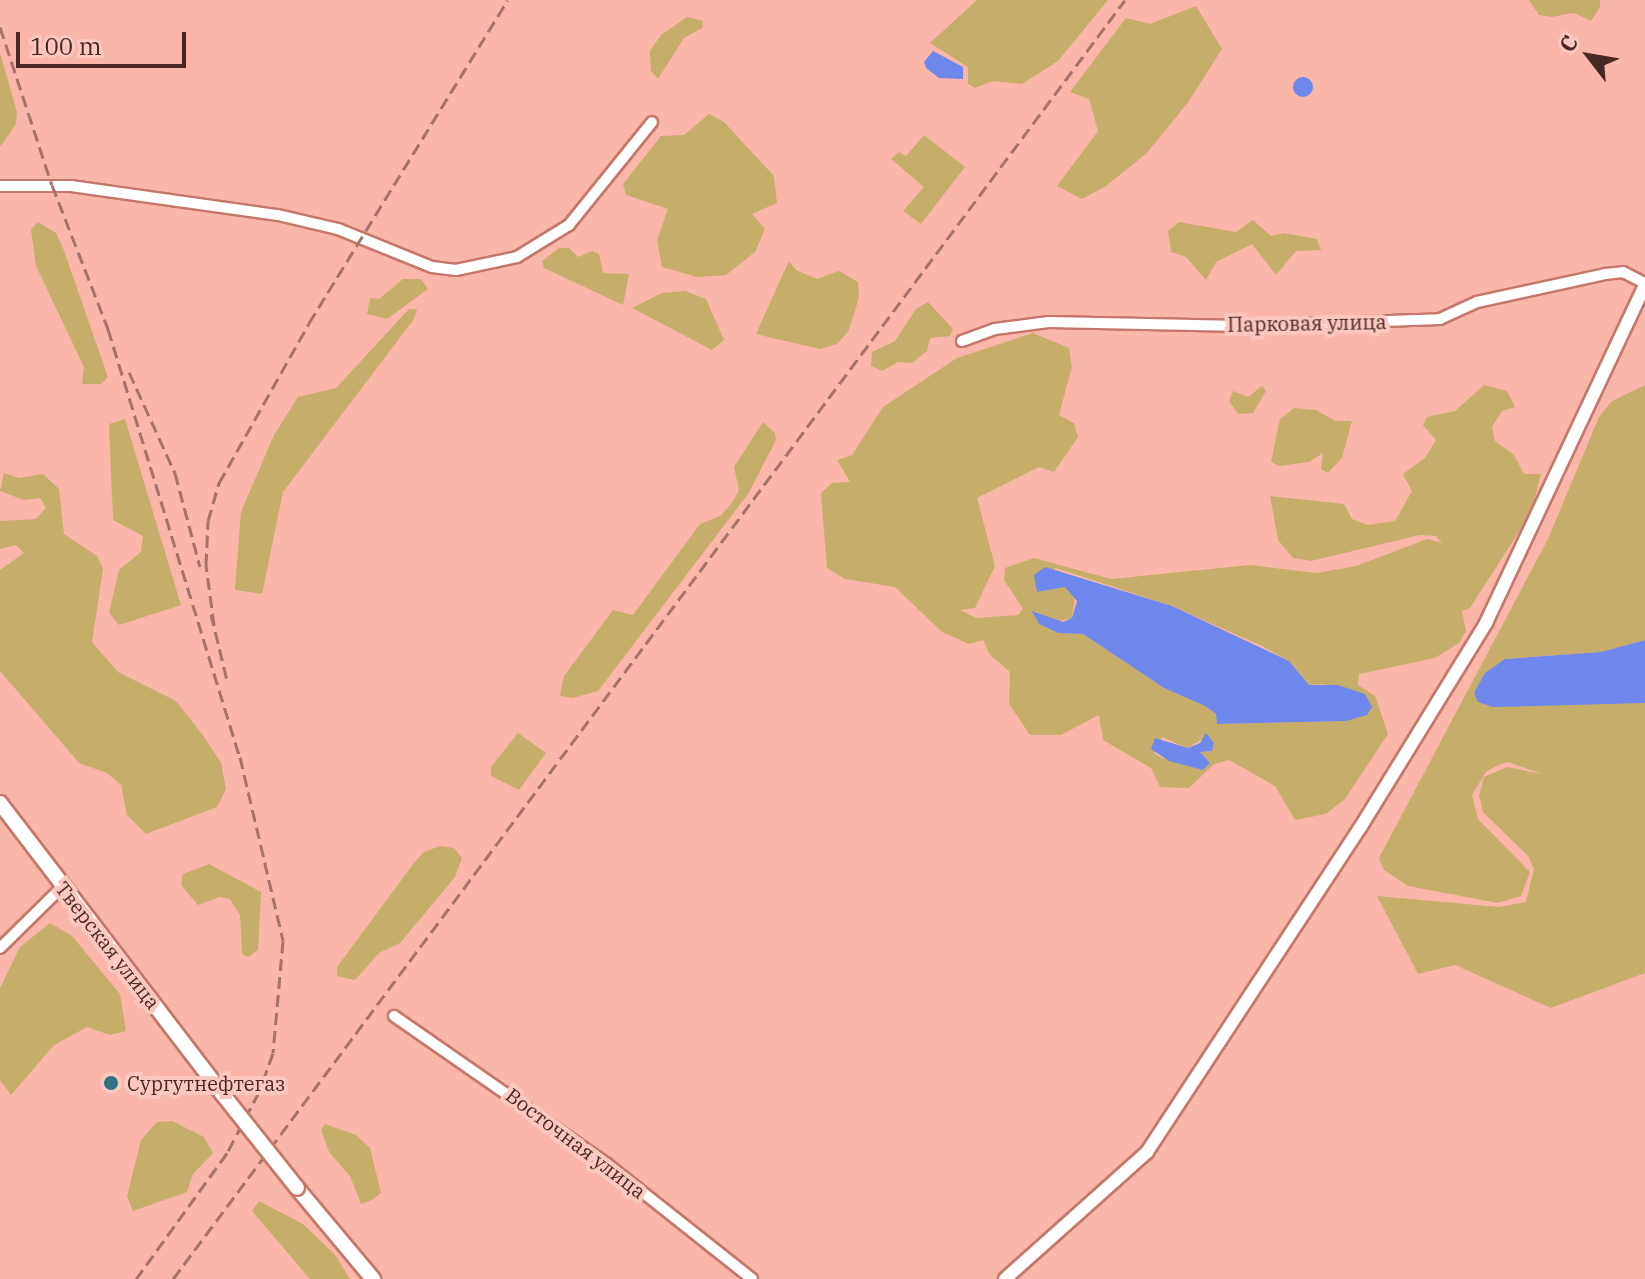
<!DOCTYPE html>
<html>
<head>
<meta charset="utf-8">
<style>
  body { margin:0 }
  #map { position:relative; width:1645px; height:1279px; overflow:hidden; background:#f9b6a9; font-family:"IBM Plex Serif",serif }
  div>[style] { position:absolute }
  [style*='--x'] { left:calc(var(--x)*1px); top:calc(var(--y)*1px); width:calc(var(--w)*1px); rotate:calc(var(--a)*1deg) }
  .green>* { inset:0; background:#c6ae6a }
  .water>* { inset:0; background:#6e88ed }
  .round { border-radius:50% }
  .roads { filter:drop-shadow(2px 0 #c6776a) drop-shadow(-2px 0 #c6776a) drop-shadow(0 2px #c6776a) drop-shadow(0 -2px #c6776a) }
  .minor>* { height:10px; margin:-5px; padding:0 5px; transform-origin:5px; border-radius:5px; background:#fff }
  .tertiary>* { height:12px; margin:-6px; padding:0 6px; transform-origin:6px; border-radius:6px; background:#fff }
  .secondary>* { height:14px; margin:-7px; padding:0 7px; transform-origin:7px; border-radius:7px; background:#fff }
  .rail>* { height:3px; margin-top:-1.5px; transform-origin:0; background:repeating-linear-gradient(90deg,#a57369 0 12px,transparent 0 18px) }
  .bridges { filter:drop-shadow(2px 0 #c6776a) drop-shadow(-2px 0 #c6776a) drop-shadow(0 2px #c6776a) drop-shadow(0 -2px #c6776a) }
  .secondary-bridge>* { height:14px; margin:-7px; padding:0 7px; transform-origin:7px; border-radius:7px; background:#fff }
  .dots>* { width:22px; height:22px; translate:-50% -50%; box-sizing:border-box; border:4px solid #fbc8be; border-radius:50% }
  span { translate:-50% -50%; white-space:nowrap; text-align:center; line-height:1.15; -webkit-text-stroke:8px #fbc8be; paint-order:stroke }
  .street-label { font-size:20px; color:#492823 }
  .poi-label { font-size:20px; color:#492823 }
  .left { translate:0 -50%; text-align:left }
  .north { position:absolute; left:1549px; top:16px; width:80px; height:80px; -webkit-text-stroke:6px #fbc8be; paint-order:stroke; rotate:301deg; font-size:22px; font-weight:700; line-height:32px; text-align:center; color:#492823 }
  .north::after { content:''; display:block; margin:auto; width:28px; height:36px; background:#492823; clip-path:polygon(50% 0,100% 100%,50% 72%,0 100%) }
  .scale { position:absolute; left:16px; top:32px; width:170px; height:36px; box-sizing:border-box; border:4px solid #492823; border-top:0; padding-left:10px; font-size:24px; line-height:28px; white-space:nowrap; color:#492823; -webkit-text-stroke:6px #fbc8be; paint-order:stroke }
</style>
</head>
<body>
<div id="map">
  <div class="green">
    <div style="clip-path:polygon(977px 0,1108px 0,1058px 61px,1022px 84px,993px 81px,975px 88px,968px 84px,968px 67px,930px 43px)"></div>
    <div style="clip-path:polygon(1529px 0,1600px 0,1600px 7px,1591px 21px,1574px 13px,1551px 17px,1539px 15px)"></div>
    <div style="clip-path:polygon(1196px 6px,1222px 49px,1189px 101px,1147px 153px,1106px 186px,1082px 199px,1057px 186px,1098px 131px,1089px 99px,1070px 92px,1126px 18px,1150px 24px)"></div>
    <div style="clip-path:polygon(687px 17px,703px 21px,702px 28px,684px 38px,658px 79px,651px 71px,650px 51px,661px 35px)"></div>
    <div style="clip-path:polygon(0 53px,17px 112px,16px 124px,0 147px)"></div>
    <div style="clip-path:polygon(709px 114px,724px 122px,774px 176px,777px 203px,752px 214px,765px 229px,755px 252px,726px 275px,697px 277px,662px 267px,657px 240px,668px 209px,626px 195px,623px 184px,661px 136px,684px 135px)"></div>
    <div style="clip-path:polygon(924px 135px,965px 167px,921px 224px,903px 211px,924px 187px,891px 159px,899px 152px,906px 156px)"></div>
    <div style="clip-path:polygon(1253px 220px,1271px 236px,1284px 233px,1317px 239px,1321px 250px,1296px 251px,1276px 275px,1252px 244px,1216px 262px,1206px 280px,1186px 257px,1171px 252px,1168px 231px,1179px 222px,1236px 232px)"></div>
    <div style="clip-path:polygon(38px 222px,56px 233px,63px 248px,108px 377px,101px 384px,82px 384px,84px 367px,36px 266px,31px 229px)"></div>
    <div style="clip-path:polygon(559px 248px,569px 248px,578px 257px,592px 251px,599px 254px,603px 273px,629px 274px,623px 305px,544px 268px,542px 261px)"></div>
    <div style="clip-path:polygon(789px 261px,796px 270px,817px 279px,839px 271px,858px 282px,859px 298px,848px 332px,837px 344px,820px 349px,756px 334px)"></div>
    <div style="clip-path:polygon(403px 279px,421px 279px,428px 289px,387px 319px,367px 314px,370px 298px,379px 299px)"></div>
    <div style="clip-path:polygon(685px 291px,706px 299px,724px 340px,712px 350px,632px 308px,662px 293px)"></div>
    <div style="clip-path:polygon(928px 302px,953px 329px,950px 336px,930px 338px,927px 351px,912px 363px,898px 362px,882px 371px,871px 366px,872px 352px,895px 341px,916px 309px)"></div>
    <div style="clip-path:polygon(409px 309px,417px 309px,414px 319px,283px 492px,262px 594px,235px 590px,241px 512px,274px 435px,298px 397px,336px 388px)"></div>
    <div style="clip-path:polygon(evenodd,1033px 333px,1069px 348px,1072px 367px,1059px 415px,1074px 423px,1078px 437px,1054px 472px,1039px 467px,977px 498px,995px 566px,975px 608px,960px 610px,976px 618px,1018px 615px,1023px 609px,1004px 580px,1005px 568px,1034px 558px,1111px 579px,1250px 565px,1317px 573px,1356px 566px,1427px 539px,1442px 543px,1436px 536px,1420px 535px,1311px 561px,1293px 558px,1278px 540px,1270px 496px,1344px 504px,1352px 519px,1368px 525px,1395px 521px,1412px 491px,1403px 474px,1425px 458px,1436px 440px,1423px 425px,1427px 417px,1455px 411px,1484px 385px,1507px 391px,1515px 407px,1502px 411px,1492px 427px,1495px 441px,1514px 455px,1524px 474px,1541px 474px,1531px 513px,1470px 608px,1462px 611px,1466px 631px,1459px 643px,1435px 658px,1359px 674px,1358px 685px,1375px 696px,1388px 734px,1345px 799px,1326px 814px,1295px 820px,1275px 786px,1229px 760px,1214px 764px,1189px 788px,1160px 787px,1151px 768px,1103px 740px,1099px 715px,1061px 735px,1030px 735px,1009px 704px,1010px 672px,990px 655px,983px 640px,969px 644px,942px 632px,895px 587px,845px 579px,827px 568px,821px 493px,832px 483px,850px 482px,837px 460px,852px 455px,883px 407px,957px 358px,1033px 333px,1056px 568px,1172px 606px,1262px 646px,1289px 661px,1309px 685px,1324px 684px,1346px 721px,1218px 724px,1216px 714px,1205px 706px,1164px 688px,1083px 634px,1058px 633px,1039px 624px,1035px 611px,1056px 622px,1072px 618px,1075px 594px,1065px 587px,1037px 592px,1037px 585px,1056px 568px,1033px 333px,1162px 737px,1187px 748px,1203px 739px,1214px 743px,1212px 751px,1200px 752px,1210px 763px,1203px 770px,1160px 757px,1154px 753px,1162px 737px)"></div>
    <div style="clip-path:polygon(1645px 385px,1645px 640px,1601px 652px,1505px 659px,1645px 703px,1645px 973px,1551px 1008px,1455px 965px,1418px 974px,1377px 896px,1499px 907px,1526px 902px,1534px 869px,1528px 856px,1483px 812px,1479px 795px,1484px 777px,1507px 767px,1542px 774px,1508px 762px,1496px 766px,1486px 772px,1472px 795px,1478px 819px,1530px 872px,1521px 896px,1498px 903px,1408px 886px,1384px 870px,1379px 858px,1548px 539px,1599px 417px,1612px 401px)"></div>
    <div style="clip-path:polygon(1262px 386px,1266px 391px,1253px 413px,1238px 414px,1229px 401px,1233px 391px,1248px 397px)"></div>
    <div style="clip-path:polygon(1294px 408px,1316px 410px,1335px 421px,1352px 421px,1342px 458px,1328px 473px,1321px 469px,1323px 453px,1309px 462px,1279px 466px,1271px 462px,1280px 419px)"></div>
    <div style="clip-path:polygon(125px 419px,181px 605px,119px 625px,109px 612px,119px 570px,141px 552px,143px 536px,113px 520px,109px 424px)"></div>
    <div style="clip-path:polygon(763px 422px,775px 433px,776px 440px,748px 494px,598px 691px,573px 698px,560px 696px,564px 676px,613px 610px,633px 615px,700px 524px,720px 516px,732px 503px,739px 490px,734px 467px)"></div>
    <div style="clip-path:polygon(4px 473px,19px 478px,43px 474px,59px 489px,64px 534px,97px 556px,103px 569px,92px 642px,118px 672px,176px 701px,205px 738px,221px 763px,226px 789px,217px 807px,146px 834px,127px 815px,121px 785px,107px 773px,79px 763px,0 671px,0 570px,24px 553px,16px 545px,0 549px,0 521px,36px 519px,46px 508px,40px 498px,24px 500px,0 491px)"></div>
    <div style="clip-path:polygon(518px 733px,546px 753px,519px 790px,491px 776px,491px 767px)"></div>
    <div style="clip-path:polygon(440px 846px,454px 848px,462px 858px,455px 877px,400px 943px,379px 953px,355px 980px,337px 976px,337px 967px,414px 863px,424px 852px)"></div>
    <div style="clip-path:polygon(209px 864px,261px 892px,258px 950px,248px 957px,242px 954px,240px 915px,230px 899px,220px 897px,198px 905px,181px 885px,183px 874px)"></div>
    <div style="clip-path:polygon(50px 923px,72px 936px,120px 994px,126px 1031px,110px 1035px,87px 1027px,54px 1045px,11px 1095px,0 1080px,0 988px,20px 947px)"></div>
    <div style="clip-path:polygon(172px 1121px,204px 1137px,213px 1153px,193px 1174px,187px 1192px,133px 1211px,127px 1196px,141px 1140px,157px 1122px)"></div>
    <div style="clip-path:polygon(325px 1124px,356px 1135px,370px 1148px,381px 1193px,372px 1200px,361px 1204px,350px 1176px,329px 1152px,321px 1130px)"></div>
    <div style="clip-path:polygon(259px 1201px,303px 1224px,335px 1255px,350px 1279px,310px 1279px,252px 1211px)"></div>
  </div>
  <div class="water">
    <div style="clip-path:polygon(933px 51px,963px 67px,963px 79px,939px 78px,926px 68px,924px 62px)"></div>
    <div class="round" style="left:1293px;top:77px;width:20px;height:20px"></div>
    <div style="clip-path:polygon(1045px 567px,1172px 606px,1289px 661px,1309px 685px,1338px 685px,1365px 694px,1372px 707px,1367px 715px,1346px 721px,1217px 724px,1216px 714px,1205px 706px,1164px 688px,1083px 634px,1058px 633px,1039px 624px,1032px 611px,1063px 622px,1072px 618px,1077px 601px,1065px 587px,1037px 592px,1034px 575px)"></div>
    <div style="clip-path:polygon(1645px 640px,1645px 703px,1493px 707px,1478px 702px,1474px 693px,1485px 673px,1505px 659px,1601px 652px)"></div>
    <div style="clip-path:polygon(1206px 733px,1214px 743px,1212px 751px,1200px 752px,1210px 763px,1203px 770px,1169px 761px,1151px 749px,1155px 738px,1188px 748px,1200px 743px)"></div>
  </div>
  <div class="roads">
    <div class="minor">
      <div style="--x:0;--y:186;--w:71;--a:0"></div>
      <div style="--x:71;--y:186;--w:209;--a:8"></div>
      <div style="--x:278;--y:215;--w:62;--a:13.1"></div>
      <div style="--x:338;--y:229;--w:101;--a:22"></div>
      <div style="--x:432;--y:267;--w:24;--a:7"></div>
      <div style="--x:456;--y:270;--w:62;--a:-12"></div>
      <div style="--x:517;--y:257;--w:61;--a:-31.6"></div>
      <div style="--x:569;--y:225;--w:132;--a:-51.1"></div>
      <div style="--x:962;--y:341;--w:35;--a:-20"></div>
      <div style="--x:995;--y:329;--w:54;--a:-7.4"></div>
      <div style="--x:1049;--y:322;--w:194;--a:1.2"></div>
      <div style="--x:1243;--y:326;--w:197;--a:-2"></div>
      <div style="--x:1440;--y:319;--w:41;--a:-24.7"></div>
      <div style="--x:1477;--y:302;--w:131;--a:-12.3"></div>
      <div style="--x:1605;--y:274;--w:18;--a:-6"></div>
      <div style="--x:1623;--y:272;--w:25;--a:27"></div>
      <div style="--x:0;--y:948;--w:87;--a:-44.5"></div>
      <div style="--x:394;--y:1016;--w:259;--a:34.8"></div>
      <div style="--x:607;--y:1164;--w:185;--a:38.4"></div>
    </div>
    <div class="tertiary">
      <div style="--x:1005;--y:1279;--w:191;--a:-41.8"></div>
      <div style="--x:1147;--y:1152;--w:388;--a:-56.7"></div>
      <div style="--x:1360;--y:828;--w:241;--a:-58.4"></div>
      <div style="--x:1486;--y:623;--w:374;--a:-64.8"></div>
    </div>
    <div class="secondary">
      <div style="--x:0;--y:803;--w:356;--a:52.6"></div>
      <div style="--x:297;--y:1188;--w:119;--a:50.1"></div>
    </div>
  </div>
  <div class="rail">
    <div style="--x:0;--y:27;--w:166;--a:71.8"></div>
    <div style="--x:52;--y:185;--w:155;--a:68.7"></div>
    <div style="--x:108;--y:329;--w:448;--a:72.9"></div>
    <div style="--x:240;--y:757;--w:189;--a:76.8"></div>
    <div style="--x:283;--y:941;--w:112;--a:95.1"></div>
    <div style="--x:273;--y:1053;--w:41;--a:109.7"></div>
    <div style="--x:259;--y:1092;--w:69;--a:117.7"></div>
    <div style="--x:227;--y:1153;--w:155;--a:125.8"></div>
    <div style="--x:129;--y:372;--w:111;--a:65.5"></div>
    <div style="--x:175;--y:473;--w:97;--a:75.1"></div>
    <div style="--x:211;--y:614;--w:68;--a:76.4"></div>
    <div style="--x:214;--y:625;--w:61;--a:-97.6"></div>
    <div style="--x:206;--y:565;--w:44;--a:-87.4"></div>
    <div style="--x:208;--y:521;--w:40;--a:-74"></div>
    <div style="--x:219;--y:483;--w:184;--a:-60.6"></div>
    <div style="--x:309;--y:323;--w:379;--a:-58.4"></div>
    <div style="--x:173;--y:1279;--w:1594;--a:-53.34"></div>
  </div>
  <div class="bridges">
    <div class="secondary-bridge">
      <div style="--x:216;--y:1086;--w:130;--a:51.5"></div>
    </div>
  </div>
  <div class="dots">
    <div style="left:111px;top:1083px;background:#2d7480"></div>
  </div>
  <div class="street-label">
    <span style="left:1307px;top:323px;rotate:-1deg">Парковая улица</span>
    <span style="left:108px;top:945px;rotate:52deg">Тверская улица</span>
    <span style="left:576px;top:1143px;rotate:37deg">Восточная улица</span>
  </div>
  <div class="poi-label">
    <span class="left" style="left:127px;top:1083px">Сургутнефтегаз</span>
  </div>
  <div class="north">С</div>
  <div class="scale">100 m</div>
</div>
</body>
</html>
